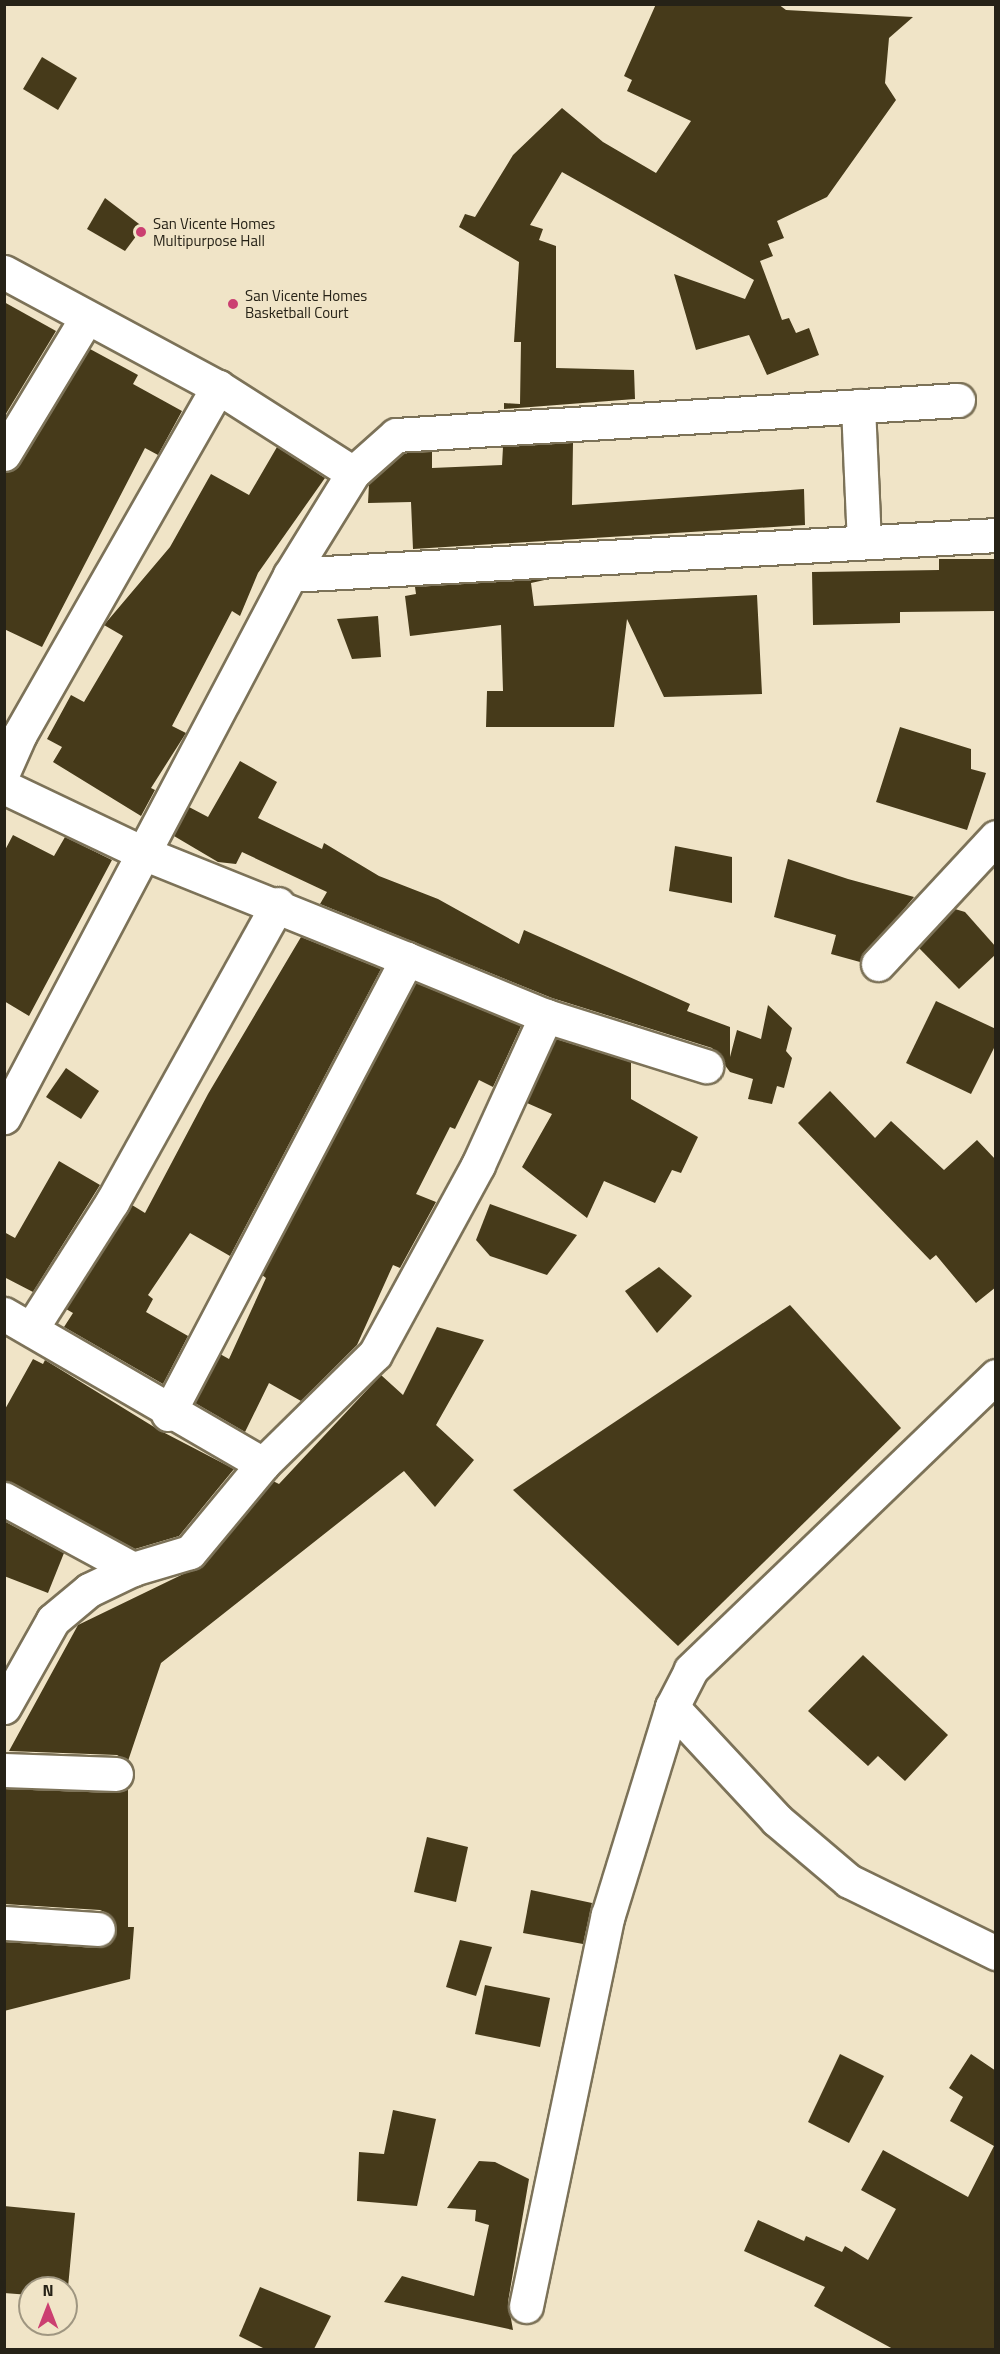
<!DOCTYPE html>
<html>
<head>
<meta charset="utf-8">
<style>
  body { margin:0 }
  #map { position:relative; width:1000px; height:2354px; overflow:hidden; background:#f0e4c7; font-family:"Titillium Web",sans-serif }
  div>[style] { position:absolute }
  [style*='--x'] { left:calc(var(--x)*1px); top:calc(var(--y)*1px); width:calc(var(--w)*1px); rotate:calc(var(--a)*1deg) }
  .building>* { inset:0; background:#463a1a }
  .roads { filter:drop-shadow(2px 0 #7c7258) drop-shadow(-2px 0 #7c7258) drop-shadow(0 2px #7c7258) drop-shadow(0 -2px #7c7258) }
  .minor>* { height:33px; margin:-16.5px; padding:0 16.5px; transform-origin:16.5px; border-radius:16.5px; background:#fff }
  .dots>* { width:16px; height:16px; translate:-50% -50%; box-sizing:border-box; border:3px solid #f0e4c7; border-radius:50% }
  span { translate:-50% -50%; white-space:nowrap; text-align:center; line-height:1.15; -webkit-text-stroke:6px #f0e4c7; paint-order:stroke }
  .poi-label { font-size:15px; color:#262217 }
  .left { translate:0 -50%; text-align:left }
  .frame { position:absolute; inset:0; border:6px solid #262217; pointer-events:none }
  .north { position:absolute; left:18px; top:2276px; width:60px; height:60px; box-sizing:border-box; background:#f0e4c7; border:2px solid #9f9681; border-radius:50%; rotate:0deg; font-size:16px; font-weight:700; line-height:24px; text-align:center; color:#262217 }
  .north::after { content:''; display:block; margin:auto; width:21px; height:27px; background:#cb3f71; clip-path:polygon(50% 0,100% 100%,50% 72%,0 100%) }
</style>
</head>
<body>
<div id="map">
  <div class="building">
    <div style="clip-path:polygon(656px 4px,778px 4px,786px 10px,913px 17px,889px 38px,885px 83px,896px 100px,827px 197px,777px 221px,784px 238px,768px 244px,773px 256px,760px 261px,782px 320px,789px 318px,796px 333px,809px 328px,819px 355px,767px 375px,749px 335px,696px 350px,674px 274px,745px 299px,754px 280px,562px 172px,530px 225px,543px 229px,539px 240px,556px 246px,556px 368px,634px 370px,635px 399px,504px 409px,504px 403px,520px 404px,521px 342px,514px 342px,519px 262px,459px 227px,465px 214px,475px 217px,513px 155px,562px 108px,603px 142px,656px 173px,691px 121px,627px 91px,632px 80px,624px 76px)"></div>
    <div style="clip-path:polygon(42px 57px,77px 78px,58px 110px,23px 89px)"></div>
    <div style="clip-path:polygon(105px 198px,143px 227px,125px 251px,87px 229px)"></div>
    <div style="clip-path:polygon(4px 302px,56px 331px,4px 417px)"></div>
    <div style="clip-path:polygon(90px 349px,138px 375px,133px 384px,182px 411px,158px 455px,145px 448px,42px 647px,4px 629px,4px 473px,20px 464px)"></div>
    <div style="clip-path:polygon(573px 443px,572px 505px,804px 489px,805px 525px,413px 549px,411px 502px,368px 503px,369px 484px,404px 453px,432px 452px,432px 468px,502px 465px,503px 447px)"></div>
    <div style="clip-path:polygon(277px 447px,325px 478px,258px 573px,240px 616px,232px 611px,172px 726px,186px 733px,151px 788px,155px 790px,141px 816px,53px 762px,62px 747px,47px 739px,71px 695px,84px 702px,123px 636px,104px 625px,170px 547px,211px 474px,249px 495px)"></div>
    <div style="clip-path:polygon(939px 559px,996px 559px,996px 611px,900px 612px,900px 623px,813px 625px,812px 572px,939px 570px)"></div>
    <div style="clip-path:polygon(549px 579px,531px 583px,534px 606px,757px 595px,762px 694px,664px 697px,627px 619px,614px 727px,486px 727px,487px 691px,503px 691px,501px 625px,410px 636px,405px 596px,416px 594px,415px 587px)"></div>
    <div style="clip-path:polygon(378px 616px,381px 657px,352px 659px,337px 619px)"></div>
    <div style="clip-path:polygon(900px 727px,971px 749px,971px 769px,986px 773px,967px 830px,876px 802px)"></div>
    <div style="clip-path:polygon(240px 761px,277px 782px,258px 818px,322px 849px,324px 843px,379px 876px,438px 899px,519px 944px,524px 930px,690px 1004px,687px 1011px,730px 1027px,730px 1057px,737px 1030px,761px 1039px,768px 1005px,792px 1028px,786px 1051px,792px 1058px,784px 1088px,777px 1086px,772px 1104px,748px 1099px,753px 1079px,730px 1072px,712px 1048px,552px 998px,320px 904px,327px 892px,242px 852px,236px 864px,218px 862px,174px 836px,189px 807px,208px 817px)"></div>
    <div style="clip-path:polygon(13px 835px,54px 856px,65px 837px,112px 860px,29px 1016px,4px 1001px,4px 852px)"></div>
    <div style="clip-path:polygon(675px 846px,732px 857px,732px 903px,669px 891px)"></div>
    <div style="clip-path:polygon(788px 859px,848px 879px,914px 897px,860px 962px,831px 954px,836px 935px,774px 917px)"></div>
    <div style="clip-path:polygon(955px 909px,965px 912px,996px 947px,996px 954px,959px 989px,919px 948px)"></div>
    <div style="clip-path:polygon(301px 937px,381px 969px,230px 1256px,190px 1233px,148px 1295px,153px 1299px,146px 1312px,188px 1336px,163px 1384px,64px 1327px,73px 1313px,66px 1309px,132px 1205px,145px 1213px,208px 1094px)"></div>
    <div style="clip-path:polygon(416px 983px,521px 1026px,493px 1087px,479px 1080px,455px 1129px,450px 1127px,416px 1194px,436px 1202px,400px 1268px,393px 1265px,357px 1345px,301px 1401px,269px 1383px,245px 1432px,195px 1403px,220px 1354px,229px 1359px,266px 1278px,262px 1275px)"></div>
    <div style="clip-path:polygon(936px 1001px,996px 1029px,996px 1044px,971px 1094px,906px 1063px)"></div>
    <div style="clip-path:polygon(556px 1039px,631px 1062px,631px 1099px,698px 1137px,681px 1173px,672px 1170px,655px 1203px,604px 1181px,587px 1218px,522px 1167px,552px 1114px,527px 1103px)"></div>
    <div style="clip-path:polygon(66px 1068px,99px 1091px,81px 1119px,46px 1097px)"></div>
    <div style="clip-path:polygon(830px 1091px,875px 1138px,891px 1121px,944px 1170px,977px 1140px,996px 1160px,996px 1287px,976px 1303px,936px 1255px,930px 1260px,798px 1123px)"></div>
    <div style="clip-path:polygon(59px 1161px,100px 1185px,33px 1292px,4px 1277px,4px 1232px,15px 1238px)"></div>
    <div style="clip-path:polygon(490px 1204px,577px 1235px,547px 1275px,490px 1256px,476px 1240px)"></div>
    <div style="clip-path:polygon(659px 1267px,692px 1296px,657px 1333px,625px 1291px)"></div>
    <div style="clip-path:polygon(790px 1305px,901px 1428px,678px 1646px,513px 1490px)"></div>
    <div style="clip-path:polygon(437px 1327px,484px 1340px,436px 1425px,474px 1460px,435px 1507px,404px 1471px,161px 1663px,128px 1761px,117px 1755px,9px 1751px,78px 1625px,204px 1564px,273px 1481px,279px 1484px,381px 1375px,403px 1395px)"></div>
    <div style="clip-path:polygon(33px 1359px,43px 1364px,45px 1360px,159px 1430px,234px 1469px,179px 1536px,135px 1549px,5px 1481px,4px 1411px)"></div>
    <div style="clip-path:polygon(4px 1521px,64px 1553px,48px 1593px,4px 1576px)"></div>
    <div style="clip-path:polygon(863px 1655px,948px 1735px,905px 1781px,878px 1756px,868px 1766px,808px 1711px)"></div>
    <div style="clip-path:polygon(128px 1787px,128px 1927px,134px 1927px,130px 1979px,4px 2011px,4px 1942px,97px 1948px,113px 1940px,117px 1930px,109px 1914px,100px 1910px,4px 1904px,4px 1789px,115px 1793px)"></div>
    <div style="clip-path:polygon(427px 1837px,468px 1847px,456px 1902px,414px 1892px)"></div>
    <div style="clip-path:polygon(531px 1890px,592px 1903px,583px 1944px,523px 1933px)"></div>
    <div style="clip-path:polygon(460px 1940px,492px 1947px,476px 1996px,446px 1987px)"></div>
    <div style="clip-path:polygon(485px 1985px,550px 1998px,540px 2047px,475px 2034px)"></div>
    <div style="clip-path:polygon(840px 2054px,884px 2076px,849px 2143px,808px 2122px)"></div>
    <div style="clip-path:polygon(971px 2054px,996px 2071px,996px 2349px,893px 2349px,814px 2306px,825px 2287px,744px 2251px,758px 2220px,804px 2241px,806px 2236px,842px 2252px,845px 2246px,868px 2260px,896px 2209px,861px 2190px,883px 2150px,968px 2197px,994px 2146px,950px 2121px,963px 2097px,949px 2088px)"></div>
    <div style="clip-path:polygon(393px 2110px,436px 2119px,417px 2206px,357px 2201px,359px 2152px,384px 2154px)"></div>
    <div style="clip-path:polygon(479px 2161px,495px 2162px,529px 2179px,508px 2302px,513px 2330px,384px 2302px,402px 2276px,474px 2296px,489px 2225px,475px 2221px,476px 2210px,447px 2208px)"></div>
    <div style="clip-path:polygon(4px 2206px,75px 2213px,67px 2298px,66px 2288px,30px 2288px,30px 2295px,4px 2293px)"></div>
    <div style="clip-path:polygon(260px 2287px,331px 2316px,314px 2349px,265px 2349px,239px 2336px)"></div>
  </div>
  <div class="roads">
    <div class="minor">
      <div style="--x:4;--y:272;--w:243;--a:28.3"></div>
      <div style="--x:218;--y:387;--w:160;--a:32.5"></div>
      <div style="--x:353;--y:473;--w:120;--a:121.7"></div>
      <div style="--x:290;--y:575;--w:613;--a:117.82"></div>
      <div style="--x:858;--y:406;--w:136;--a:87.5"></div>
      <div style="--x:4;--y:454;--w:157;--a:-58.8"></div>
      <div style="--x:353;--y:473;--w:57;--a:-41.5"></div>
      <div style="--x:396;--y:435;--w:563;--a:-3.56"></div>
      <div style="--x:290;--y:575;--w:707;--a:-3.24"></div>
      <div style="--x:4;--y:770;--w:39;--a:-66"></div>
      <div style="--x:20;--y:734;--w:400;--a:-60.3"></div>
      <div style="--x:4;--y:787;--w:154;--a:25.4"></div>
      <div style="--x:143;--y:853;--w:284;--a:21.9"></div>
      <div style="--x:407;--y:959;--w:514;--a:117.71"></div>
      <div style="--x:407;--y:959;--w:150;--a:22.3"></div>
      <div style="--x:546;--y:1016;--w:168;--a:17.4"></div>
      <div style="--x:878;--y:964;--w:173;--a:-47.1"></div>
      <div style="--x:4;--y:1314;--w:299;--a:30.1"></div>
      <div style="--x:33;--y:1326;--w:147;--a:-57.5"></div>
      <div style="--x:112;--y:1202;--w:341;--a:-60.9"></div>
      <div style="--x:996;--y:1376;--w:424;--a:136.1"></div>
      <div style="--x:691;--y:1670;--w:42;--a:117.2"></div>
      <div style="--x:672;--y:1707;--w:154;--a:47.1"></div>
      <div style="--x:777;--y:1820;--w:94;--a:40.3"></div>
      <div style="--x:849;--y:1881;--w:164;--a:26.1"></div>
      <div style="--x:4;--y:1499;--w:147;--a:28.5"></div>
      <div style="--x:4;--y:1707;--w:100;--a:-60.6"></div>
      <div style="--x:53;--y:1620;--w:47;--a:-39.8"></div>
      <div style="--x:89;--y:1590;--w:49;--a:-25.5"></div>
      <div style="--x:133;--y:1569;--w:59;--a:-16.6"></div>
      <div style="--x:190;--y:1552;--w:114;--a:-50.3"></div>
      <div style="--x:263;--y:1464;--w:157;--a:-44.5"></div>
      <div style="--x:375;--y:1354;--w:215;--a:-61.4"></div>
      <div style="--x:478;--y:1165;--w:164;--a:-65.5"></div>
      <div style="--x:4;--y:1770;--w:112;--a:2"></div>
      <div style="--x:4;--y:1923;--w:94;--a:3.7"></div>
      <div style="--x:526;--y:2306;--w:400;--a:-78.2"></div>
      <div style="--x:608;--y:1915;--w:218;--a:-72.9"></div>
    </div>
  </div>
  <div class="dots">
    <div style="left:141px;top:232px;background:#cb3f71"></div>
    <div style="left:233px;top:304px;background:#cb3f71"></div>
  </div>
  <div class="poi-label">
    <span class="left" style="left:153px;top:232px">San Vicente Homes<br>Multipurpose Hall</span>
    <span class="left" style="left:245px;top:304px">San Vicente Homes<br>Basketball Court</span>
  </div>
  <div class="frame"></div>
  <div class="north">N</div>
</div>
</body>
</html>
